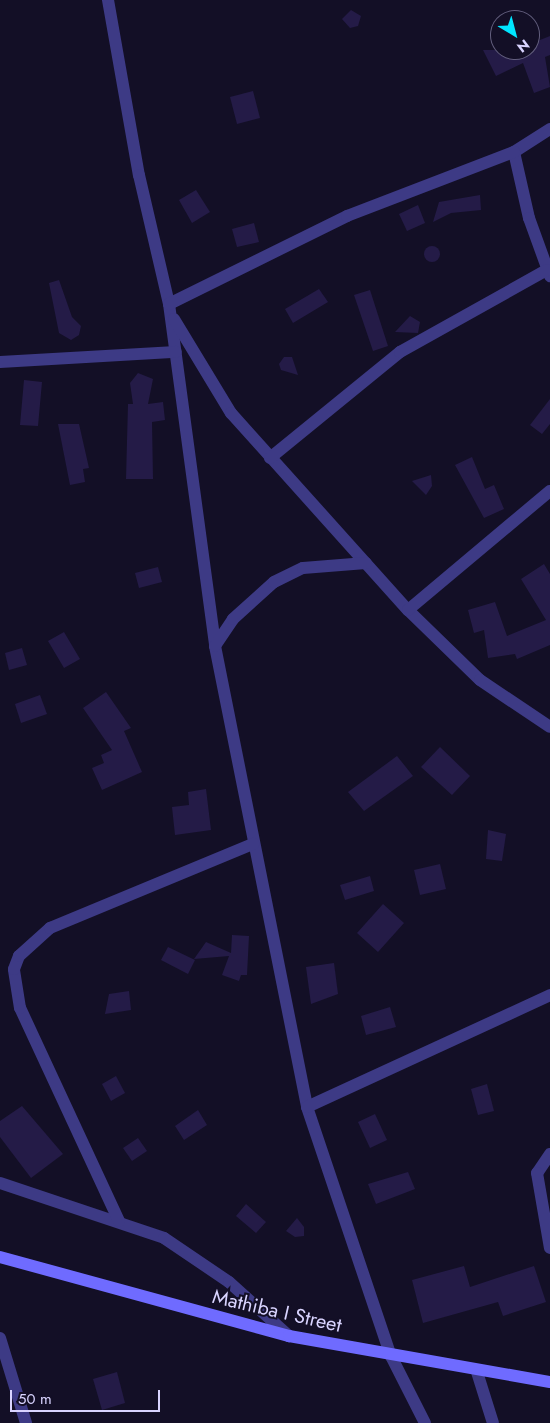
<!DOCTYPE html>
<html>
<head>
<meta charset="utf-8">
<style>
  body { margin:0 }
  #map { position:relative; width:550px; height:1423px; overflow:hidden; background:#130f26; font-family:Jost,sans-serif }
  div>[style] { position:absolute }
  [style*='--x'] { left:calc(var(--x)*1px); top:calc(var(--y)*1px); width:calc(var(--w)*1px); rotate:calc(var(--a)*1deg) }
  .building>* { inset:0; background:#241b47 }
  .round { border-radius:50% }
  .street>* { height:12px; margin:-6px; padding:0 6px; transform-origin:6px; border-radius:6px; background:#3d3a85 }
  .secondary>* { height:12px; margin:-6px; padding:0 6px; transform-origin:6px; border-radius:6px; background:#6f6bff }
  span { translate:-50% -50%; white-space:nowrap; text-align:center; line-height:1.15; -webkit-text-stroke:4px #130f26; paint-order:stroke }
  .street-label { font-size:20px; color:#d9d4ff }
  .north { position:absolute; left:490px; top:10px; width:50px; height:50px; box-sizing:border-box; background:#130f26; border:1px solid #625e7d; border-radius:50%; rotate:143deg; font-size:14px; font-weight:700; line-height:20px; text-align:center; color:#d9d4ff }
  .north::after { content:''; display:block; margin:auto; width:18px; height:22px; background:#00e5ff; clip-path:polygon(50% 0,100% 100%,50% 72%,0 100%) }
  .scale { position:absolute; left:10px; top:1390px; width:150px; height:22px; box-sizing:border-box; border:2px solid #d9d4ff; border-top:0; padding-left:6px; font-size:15px; line-height:18px; white-space:nowrap; color:#d9d4ff; -webkit-text-stroke:4px #130f26; paint-order:stroke }
</style>
</head>
<body>
<div id="map">
  <div class="building">
    <div style="clip-path:polygon(351px 10px,361px 16px,358px 26px,350px 28px,342px 19px)"></div>
    <div style="clip-path:polygon(550px 36px,550px 55px,545px 57px,550px 87px,534px 93px,523px 63px,496px 76px,483px 50px,530px 50px,530px 44px)"></div>
    <div style="clip-path:polygon(253px 91px,260px 118px,237px 124px,230px 97px)"></div>
    <div style="clip-path:polygon(196px 190px,210px 212px,192px 223px,179px 200px)"></div>
    <div style="clip-path:polygon(480px 195px,481px 210px,451px 213px,433px 222px,439px 202px)"></div>
    <div style="clip-path:polygon(418px 205px,425px 223px,407px 231px,399px 214px)"></div>
    <div style="clip-path:polygon(254px 223px,259px 242px,237px 247px,232px 229px)"></div>
    <div class="round" style="left:424px;top:246px;width:16px;height:16px"></div>
    <div style="clip-path:polygon(59px 280px,72px 317px,81px 326px,79px 335px,71px 340px,59px 333px,49px 283px)"></div>
    <div style="clip-path:polygon(319px 289px,328px 302px,293px 323px,285px 309px)"></div>
    <div style="clip-path:polygon(370px 290px,388px 346px,373px 351px,354px 295px)"></div>
    <div style="clip-path:polygon(410px 316px,420px 322px,418px 333px,395px 332px)"></div>
    <div style="clip-path:polygon(284px 357px,292px 357px,298px 375px,281px 370px,279px 364px)"></div>
    <div style="clip-path:polygon(138px 373px,153px 379px,148px 404px,163px 402px,165px 420px,152px 422px,153px 479px,126px 479px,128px 404px,133px 404px,130px 383px)"></div>
    <div style="clip-path:polygon(24px 380px,42px 382px,38px 426px,20px 425px)"></div>
    <div style="clip-path:polygon(550px 399px,550px 424px,542px 434px,530px 425px)"></div>
    <div style="clip-path:polygon(58px 424px,79px 424px,89px 468px,83px 469px,85px 482px,70px 485px)"></div>
    <div style="clip-path:polygon(472px 457px,485px 489px,494px 485px,504px 509px,484px 518px,455px 465px)"></div>
    <div style="clip-path:polygon(431px 475px,432px 486px,426px 495px,412px 481px)"></div>
    <div style="clip-path:polygon(544px 564px,550px 574px,550px 645px,517px 659px,515px 654px,488px 658px,484px 630px,474px 633px,468px 610px,495px 602px,507px 636px,546px 620px,521px 579px)"></div>
    <div style="clip-path:polygon(158px 567px,162px 582px,139px 588px,135px 573px)"></div>
    <div style="clip-path:polygon(64px 632px,80px 659px,64px 668px,48px 641px)"></div>
    <div style="clip-path:polygon(22px 648px,27px 665px,9px 670px,5px 653px)"></div>
    <div style="clip-path:polygon(106px 692px,131px 728px,124px 731px,142px 772px,102px 790px,92px 768px,104px 763px,101px 755px,112px 750px,83px 708px)"></div>
    <div style="clip-path:polygon(40px 695px,47px 714px,21px 723px,15px 704px)"></div>
    <div style="clip-path:polygon(440px 747px,470px 776px,452px 795px,421px 767px)"></div>
    <div style="clip-path:polygon(397px 756px,413px 776px,364px 811px,348px 792px)"></div>
    <div style="clip-path:polygon(206px 789px,211px 830px,175px 835px,172px 807px,189px 805px,188px 792px)"></div>
    <div style="clip-path:polygon(488px 830px,506px 834px,502px 861px,486px 859px)"></div>
    <div style="clip-path:polygon(440px 864px,446px 889px,420px 895px,414px 870px)"></div>
    <div style="clip-path:polygon(370px 876px,374px 891px,345px 900px,340px 885px)"></div>
    <div style="clip-path:polygon(383px 904px,404px 923px,378px 952px,357px 933px)"></div>
    <div style="clip-path:polygon(232px 935px,249px 936px,247px 975px,241px 975px,239px 981px,222px 975px,229px 956px,194px 959px,206px 942px,231px 953px)"></div>
    <div style="clip-path:polygon(168px 947px,195px 960px,188px 974px,161px 960px)"></div>
    <div style="clip-path:polygon(334px 963px,338px 994px,311px 1004px,306px 967px)"></div>
    <div style="clip-path:polygon(129px 991px,131px 1010px,105px 1014px,109px 994px)"></div>
    <div style="clip-path:polygon(390px 1007px,396px 1027px,366px 1035px,361px 1016px)"></div>
    <div style="clip-path:polygon(116px 1076px,125px 1093px,111px 1101px,102px 1084px)"></div>
    <div style="clip-path:polygon(487px 1084px,494px 1111px,478px 1115px,471px 1089px)"></div>
    <div style="clip-path:polygon(22px 1106px,63px 1154px,31px 1178px,0 1137px,0 1121px)"></div>
    <div style="clip-path:polygon(198px 1110px,207px 1125px,184px 1140px,175px 1126px)"></div>
    <div style="clip-path:polygon(375px 1114px,387px 1140px,370px 1148px,358px 1122px)"></div>
    <div style="clip-path:polygon(138px 1138px,147px 1151px,132px 1161px,123px 1148px)"></div>
    <div style="clip-path:polygon(408px 1172px,415px 1189px,376px 1204px,368px 1184px)"></div>
    <div style="clip-path:polygon(246px 1204px,266px 1222px,256px 1233px,236px 1216px)"></div>
    <div style="clip-path:polygon(297px 1218px,304px 1227px,304px 1236px,295px 1237px,286px 1231px)"></div>
    <div style="clip-path:polygon(464px 1266px,470px 1287px,534px 1266px,546px 1302px,503px 1316px,498px 1302px,423px 1323px,412px 1280px)"></div>
    <div style="clip-path:polygon(117px 1372px,125px 1403px,102px 1410px,93px 1379px)"></div>
  </div>
  <div class="street">
    <div style="--x:108;--y:0;--w:178;--a:80"></div>
    <div style="--x:139;--y:175;--w:132;--a:76.9"></div>
    <div style="--x:169;--y:304;--w:345;--a:82.3"></div>
    <div style="--x:215;--y:646;--w:470;--a:78.7"></div>
    <div style="--x:307;--y:1107;--w:263;--a:71.4"></div>
    <div style="--x:391;--y:1356;--w:75;--a:63.1"></div>
    <div style="--x:550;--y:129;--w:43;--a:147.4"></div>
    <div style="--x:514;--y:152;--w:68;--a:77.2"></div>
    <div style="--x:529;--y:218;--w:62;--a:70.1"></div>
    <div style="--x:169;--y:304;--w:199;--a:-26.3"></div>
    <div style="--x:347;--y:216;--w:179;--a:-21"></div>
    <div style="--x:174;--y:319;--w:110;--a:58.8"></div>
    <div style="--x:231;--y:413;--w:265;--a:48.1"></div>
    <div style="--x:408;--y:610;--w:100;--a:44.2"></div>
    <div style="--x:480;--y:680;--w:84;--a:33.9"></div>
    <div style="--x:0;--y:362;--w:176;--a:-3.3"></div>
    <div style="--x:270;--y:458;--w:168;--a:-39.2"></div>
    <div style="--x:400;--y:352;--w:168;--a:-29.2"></div>
    <div style="--x:408;--y:610;--w:185;--a:-40"></div>
    <div style="--x:215;--y:646;--w:32;--a:-56"></div>
    <div style="--x:233;--y:619;--w:55;--a:-42.1"></div>
    <div style="--x:274;--y:582;--w:32;--a:-26"></div>
    <div style="--x:303;--y:568;--w:63;--a:-4.5"></div>
    <div style="--x:307;--y:1107;--w:268;--a:-24.7"></div>
    <div style="--x:550;--y:1154;--w:23;--a:124"></div>
    <div style="--x:537;--y:1173;--w:76;--a:80.2"></div>
    <div style="--x:0;--y:1183;--w:173;--a:18.5"></div>
    <div style="--x:164;--y:1238;--w:78;--a:34.1"></div>
    <div style="--x:229;--y:1282;--w:81;--a:42"></div>
    <div style="--x:119;--y:1221;--w:235;--a:-114.9"></div>
    <div style="--x:20;--y:1008;--w:39;--a:-99"></div>
    <div style="--x:14;--y:969;--w:14;--a:-69"></div>
    <div style="--x:19;--y:956;--w:42;--a:-42.1"></div>
    <div style="--x:50;--y:928;--w:220;--a:-22.5"></div>
    <div style="--x:0;--y:1338;--w:89;--a:73"></div>
    <div style="--x:477;--y:1372;--w:53;--a:72.6"></div>
  </div>
  <div class="secondary">
    <div style="--x:0;--y:1257;--w:300;--a:15.3"></div>
    <div style="--x:289;--y:1336;--w:265;--a:10"></div>
  </div>
  <div class="street-label">
    <span style="left:277px;top:1311px;rotate:13deg">Mathiba I Street</span>
  </div>
  <div class="north">N</div>
  <div class="scale">50 m</div>
</div>
</body>
</html>
